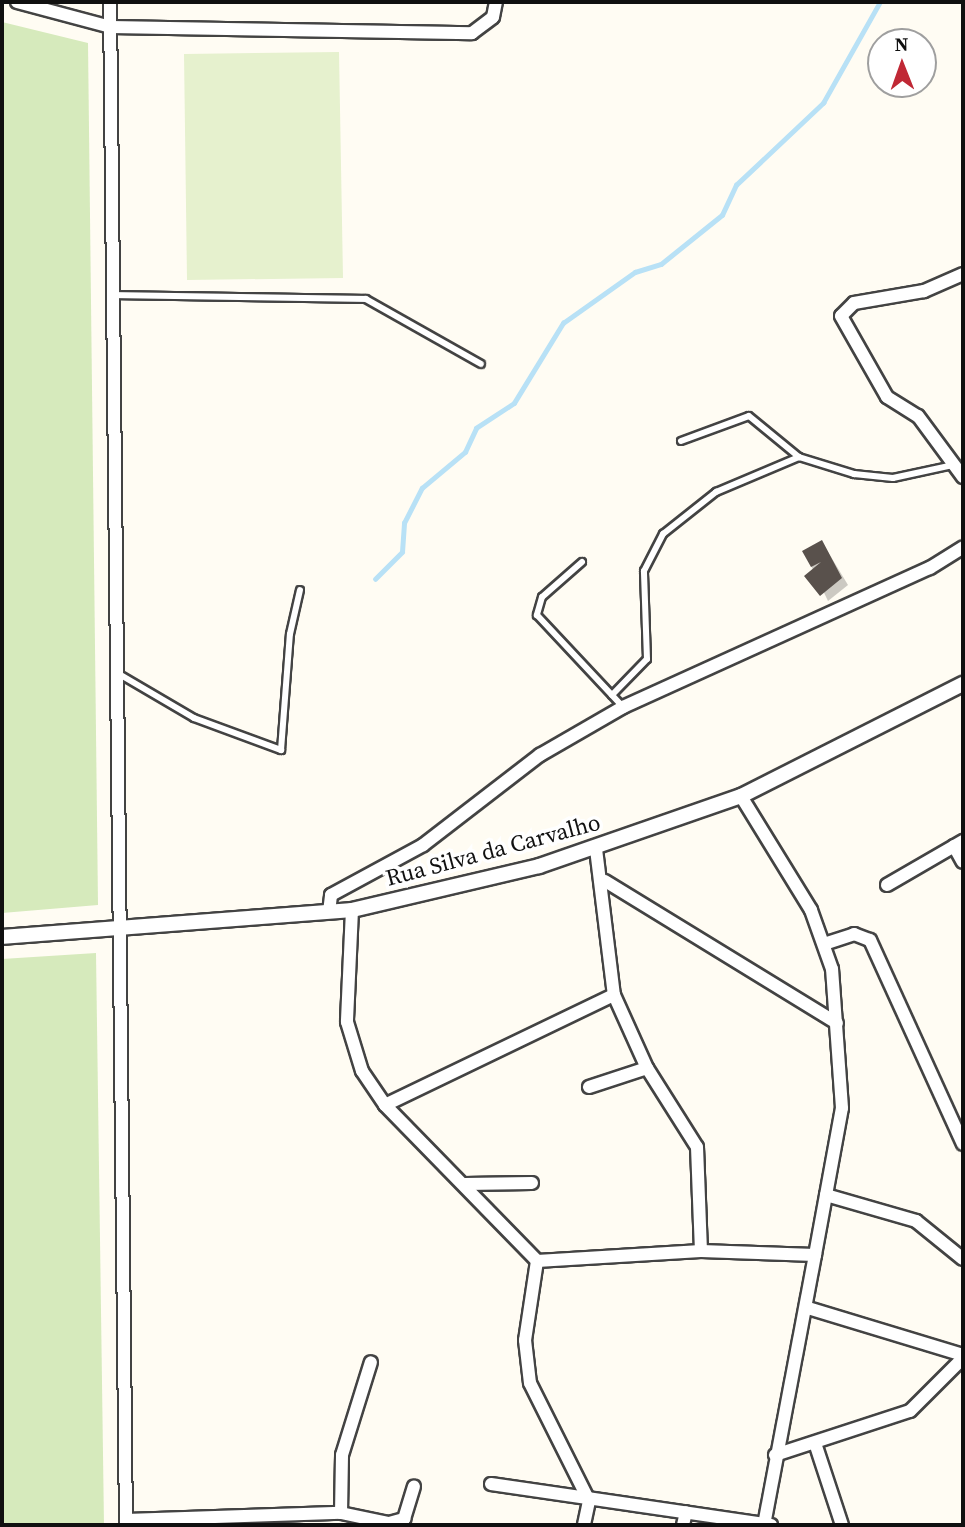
<!DOCTYPE html>
<html>
<head>
<meta charset="utf-8">
<style>
  body { margin:0 }
  #map { position:relative; width:965px; height:1527px; overflow:hidden; background:#fffcf3; font-family:"Source Serif 4",serif }
  div>[style] { position:absolute }
  [style*='--x'] { left:calc(var(--x)*1px); top:calc(var(--y)*1px); width:calc(var(--w)*1px); rotate:calc(var(--a)*1deg) }
  .green>* { inset:0; background:#d6eabc }
  .pitch>* { inset:0; background:#e6f1ce }
  .shadow>* { inset:0; background:#0003 }
  .stream>* { height:4.5px; margin:-2.25px; padding:0 2.25px; transform-origin:2.25px; border-radius:2.25px; background:#b8e1f6 }
  .building>* { inset:0; background:#59514c }
  .roads { filter:drop-shadow(2px 0 #434343) drop-shadow(-2px 0 #434343) drop-shadow(0 2px #434343) drop-shadow(0 -2px #434343) }
  .service>* { height:6px; margin:-3px; padding:0 3px; transform-origin:3px; border-radius:3px; background:#fff }
  .minor>* { height:12px; margin:-6px; padding:0 6px; transform-origin:6px; border-radius:6px; background:#fff }
  .tertiary>* { height:14px; margin:-7px; padding:0 7px; transform-origin:7px; border-radius:7px; background:#fff }
  span { translate:-50% -50%; white-space:nowrap; text-align:center; line-height:1.15; -webkit-text-stroke:7px #fff; paint-order:stroke }
  .street-label { font-size:23px; color:#101010 }
  .frame { position:absolute; inset:0; border:4px solid #101010; pointer-events:none }
  .north { position:absolute; left:867px; top:28px; width:70px; height:70px; box-sizing:border-box; background:#fff; border:2px solid #9f9f9f; border-radius:50%; rotate:359deg; font-size:19px; font-weight:700; line-height:28px; text-align:center; color:#101010 }
  .north::after { content:''; display:block; margin:auto; width:24px; height:32px; background:#c02835; clip-path:polygon(50% 0,100% 100%,50% 72%,0 100%) }
</style>
</head>
<body>
<div id="map">
  <div class="green">
    <div style="clip-path:polygon(2px 22px,88px 43px,98px 905px,2px 913px)"></div>
    <div style="clip-path:polygon(96px 953px,104px 1525px,2px 1525px,2px 959px)"></div>
  </div>
  <div class="pitch">
    <div style="clip-path:polygon(339px 52px,343px 278px,187px 280px,184px 54px)"></div>
  </div>
  <div class="shadow">
    <div style="clip-path:polygon(822px 542px,848px 585px,828px 601px,804px 551px)"></div>
  </div>
  <div class="stream">
    <div style="--x:375;--y:579;--w:38;--a:-45"></div>
    <div style="--x:402;--y:552;--w:29;--a:-86"></div>
    <div style="--x:404;--y:523;--w:39;--a:-63"></div>
    <div style="--x:422;--y:488;--w:56;--a:-39.9"></div>
    <div style="--x:465;--y:452;--w:26;--a:-65"></div>
    <div style="--x:476;--y:428;--w:45;--a:-33.3"></div>
    <div style="--x:514;--y:403;--w:94;--a:-58.5"></div>
    <div style="--x:563;--y:323;--w:88;--a:-35.3"></div>
    <div style="--x:635;--y:272;--w:27;--a:-17"></div>
    <div style="--x:661;--y:264;--w:78;--a:-38.8"></div>
    <div style="--x:722;--y:215;--w:33;--a:-65"></div>
    <div style="--x:736;--y:185;--w:120;--a:-43.3"></div>
    <div style="--x:823;--y:103;--w:116;--a:-60.6"></div>
  </div>
  <div class="building">
    <div style="clip-path:polygon(822px 540px,842px 578px,820px 596px,804px 576px,821px 562px,811px 567px,802px 551px)"></div>
  </div>
  <div class="roads">
    <div class="service">
      <div style="--x:113;--y:295;--w:253;--a:0.9"></div>
      <div style="--x:366;--y:299;--w:132;--a:29.5"></div>
      <div style="--x:681;--y:441;--w:72;--a:-20.2"></div>
      <div style="--x:749;--y:416;--w:65;--a:39.4"></div>
      <div style="--x:799;--y:457;--w:58;--a:17.2"></div>
      <div style="--x:854;--y:474;--w:39;--a:6"></div>
      <div style="--x:893;--y:478;--w:61;--a:-12.2"></div>
      <div style="--x:582;--y:562;--w:53;--a:138.8"></div>
      <div style="--x:542;--y:597;--w:19;--a:106"></div>
      <div style="--x:537;--y:615;--w:126;--a:46.9"></div>
      <div style="--x:119;--y:674;--w:87;--a:30.4"></div>
      <div style="--x:194;--y:718;--w:93;--a:20.2"></div>
      <div style="--x:281;--y:750;--w:116;--a:-85.6"></div>
      <div style="--x:290;--y:634;--w:45;--a:-77.2"></div>
      <div style="--x:612;--y:695;--w:50;--a:-45.8"></div>
      <div style="--x:647;--y:659;--w:88;--a:-92"></div>
      <div style="--x:644;--y:571;--w:42;--a:-62.8"></div>
      <div style="--x:663;--y:534;--w:68;--a:-38.4"></div>
      <div style="--x:716;--y:492;--w:90;--a:-22.9"></div>
    </div>
    <div class="minor">
      <div style="--x:17;--y:2;--w:97;--a:14.9"></div>
      <div style="--x:111;--y:27;--w:361;--a:1"></div>
      <div style="--x:472;--y:33;--w:26;--a:-37"></div>
      <div style="--x:493;--y:17;--w:15;--a:-79"></div>
      <div style="--x:110;--y:2;--w:1523;--a:89.4"></div>
      <div style="--x:963;--y:274;--w:43;--a:156.4"></div>
      <div style="--x:924;--y:291;--w:71;--a:170.3"></div>
      <div style="--x:854;--y:303;--w:18;--a:135"></div>
      <div style="--x:841;--y:316;--w:93;--a:60.4"></div>
      <div style="--x:887;--y:397;--w:36;--a:32"></div>
      <div style="--x:918;--y:416;--w:76;--a:53.6"></div>
      <div style="--x:954;--y:846;--w:18;--a:61"></div>
      <div style="--x:596;--y:849;--w:147;--a:83"></div>
      <div style="--x:614;--y:995;--w:80;--a:65.7"></div>
      <div style="--x:647;--y:1068;--w:93;--a:57.7"></div>
      <div style="--x:697;--y:1147;--w:104;--a:87.8"></div>
      <div style="--x:605;--y:881;--w:272;--a:31.5"></div>
      <div style="--x:887;--y:885;--w:88;--a:-30.1"></div>
      <div style="--x:352;--y:910;--w:112;--a:92.6"></div>
      <div style="--x:347;--y:1022;--w:51;--a:73"></div>
      <div style="--x:362;--y:1071;--w:41;--a:55.9"></div>
      <div style="--x:385;--y:1105;--w:218;--a:45.7"></div>
      <div style="--x:537;--y:1261;--w:164;--a:-3.5"></div>
      <div style="--x:701;--y:1251;--w:114;--a:2"></div>
      <div style="--x:815;--y:1255;--w:149;--a:-79.6"></div>
      <div style="--x:842;--y:1108;--w:139;--a:-94.1"></div>
      <div style="--x:832;--y:969;--w:63;--a:-109.6"></div>
      <div style="--x:811;--y:910;--w:134;--a:-121.6"></div>
      <div style="--x:329;--y:912;--w:17;--a:-83"></div>
      <div style="--x:331;--y:895;--w:105;--a:-28.5"></div>
      <div style="--x:423;--y:845;--w:148;--a:-37.6"></div>
      <div style="--x:540;--y:755;--w:96;--a:-30"></div>
      <div style="--x:623;--y:707;--w:337;--a:-24.4"></div>
      <div style="--x:930;--y:568;--w:39;--a:-32"></div>
      <div style="--x:824;--y:944;--w:32;--a:-18"></div>
      <div style="--x:854;--y:934;--w:17;--a:21"></div>
      <div style="--x:870;--y:940;--w:224;--a:65.5"></div>
      <div style="--x:589;--y:1087;--w:61;--a:-18.1"></div>
      <div style="--x:385;--y:1105;--w:254;--a:-25.7"></div>
      <div style="--x:465;--y:1184;--w:67;--a:-0.9"></div>
      <div style="--x:826;--y:1195;--w:94;--a:16.1"></div>
      <div style="--x:916;--y:1221;--w:60;--a:39"></div>
      <div style="--x:537;--y:1261;--w:80;--a:98.6"></div>
      <div style="--x:525;--y:1340;--w:43;--a:83.4"></div>
      <div style="--x:530;--y:1383;--w:132;--a:63.4"></div>
      <div style="--x:589;--y:1501;--w:25;--a:102"></div>
      <div style="--x:808;--y:1308;--w:162;--a:16.9"></div>
      <div style="--x:816;--y:1446;--w:83;--a:71.8"></div>
      <div style="--x:775;--y:1455;--w:142;--a:-18.1"></div>
      <div style="--x:910;--y:1411;--w:75;--a:-45"></div>
      <div style="--x:491;--y:1484;--w:283;--a:8.3"></div>
      <div style="--x:341;--y:1513;--w:49;--a:11.8"></div>
      <div style="--x:389;--y:1523;--w:16;--a:-15"></div>
      <div style="--x:404;--y:1519;--w:34;--a:-73"></div>
      <div style="--x:126;--y:1520;--w:215;--a:-1.9"></div>
      <div style="--x:341;--y:1513;--w:58;--a:-89"></div>
      <div style="--x:342;--y:1455;--w:97;--a:-72.7"></div>
      <div style="--x:683;--y:1525;--w:13;--a:-77"></div>
      <div style="--x:764;--y:1525;--w:275;--a:-79.3"></div>
    </div>
    <div class="tertiary">
      <div style="--x:2;--y:937;--w:351;--a:-4.4"></div>
      <div style="--x:352;--y:910;--w:192;--a:-13.2"></div>
      <div style="--x:539;--y:866;--w:214;--a:-19.1"></div>
      <div style="--x:741;--y:796;--w:249;--a:-26.8"></div>
    </div>
  </div>
  <div class="street-label">
    <span style="left:493px;top:850px;rotate:-15deg">Rua Silva da Carvalho</span>
  </div>
  <div class="frame"></div>
  <div class="north">N</div>
</div>
</body>
</html>
